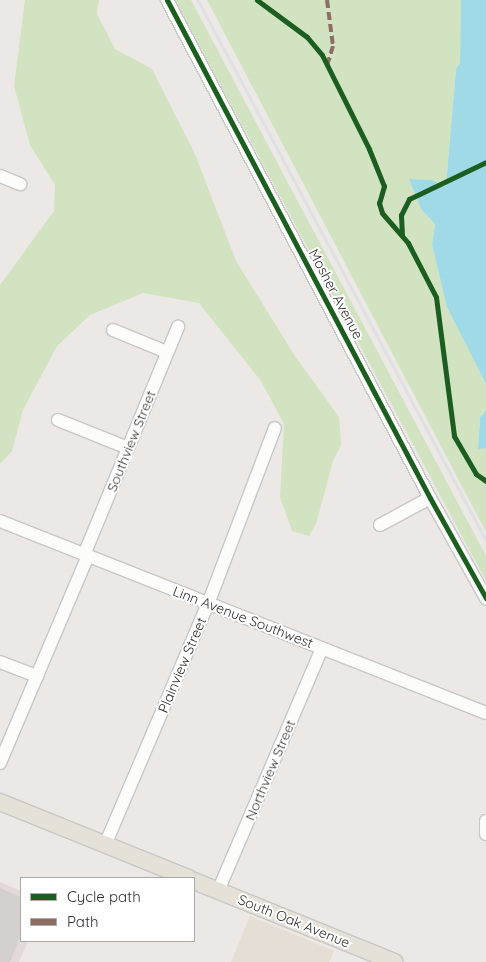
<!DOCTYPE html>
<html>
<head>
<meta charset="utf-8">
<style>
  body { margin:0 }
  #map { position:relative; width:486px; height:962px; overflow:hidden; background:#ebe8e5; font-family:Quicksand,sans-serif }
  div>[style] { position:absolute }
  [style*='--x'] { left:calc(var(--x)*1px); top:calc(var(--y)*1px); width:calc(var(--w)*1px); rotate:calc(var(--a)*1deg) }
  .education>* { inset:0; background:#e4ded4 }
  .medical>* { inset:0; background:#e3d9d9 }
  .green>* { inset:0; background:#d2e3c1 }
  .water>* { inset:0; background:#9fdae6 }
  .building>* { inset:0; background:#d3d0ce }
  .roads { filter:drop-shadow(1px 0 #c8c7c8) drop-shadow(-1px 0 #c8c7c8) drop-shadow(0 1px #c8c7c8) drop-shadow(0 -1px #c8c7c8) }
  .minor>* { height:12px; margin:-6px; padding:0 6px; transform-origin:6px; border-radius:6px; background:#fcfcfb }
  .major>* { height:16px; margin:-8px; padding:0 8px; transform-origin:8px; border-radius:8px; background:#e6e1d7 }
  .rail>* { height:2.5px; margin:-1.25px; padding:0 1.25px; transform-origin:1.25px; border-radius:1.25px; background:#dfe0e1 }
  .quiet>* { height:4px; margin-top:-2px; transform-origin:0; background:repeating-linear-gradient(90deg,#8d6e63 0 8px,transparent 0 12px) }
  .cycleway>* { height:5px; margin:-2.5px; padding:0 2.5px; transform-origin:2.5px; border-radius:2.5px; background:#1b5e20 }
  span { translate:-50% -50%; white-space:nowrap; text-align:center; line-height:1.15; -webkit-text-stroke:4px #fff; paint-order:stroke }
  .street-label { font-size:14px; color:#2e2e2e }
  .legend { position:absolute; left:20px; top:877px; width:175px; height:65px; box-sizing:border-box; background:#fff; border:1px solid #ababab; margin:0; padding:6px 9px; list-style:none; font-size:15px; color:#2e2e2e }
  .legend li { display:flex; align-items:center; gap:10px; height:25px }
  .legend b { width:25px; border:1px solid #ababab }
</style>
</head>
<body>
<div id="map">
  <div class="education">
    <div style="clip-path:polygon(250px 916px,334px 951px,329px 962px,231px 962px)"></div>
  </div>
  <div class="medical">
    <div style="clip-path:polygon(0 882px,21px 891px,21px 941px,28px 941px,19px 962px,0 962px)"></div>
  </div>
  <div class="green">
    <div style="clip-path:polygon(25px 0,99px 0,97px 14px,115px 49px,152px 69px,195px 154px,236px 261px,295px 356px,339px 417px,341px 445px,333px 461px,316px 524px,309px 536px,292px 531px,280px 497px,284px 424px,261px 381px,199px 303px,143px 293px,90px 315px,57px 346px,23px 410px,12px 451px,0 464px,0 285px,54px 211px,55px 185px,30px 145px,14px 86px)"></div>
    <div style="clip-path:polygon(175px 0,191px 0,486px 556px,486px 581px)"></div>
    <div style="clip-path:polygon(207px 0,461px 0,460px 63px,456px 69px,446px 186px,432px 180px,409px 179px,421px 209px,435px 224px,432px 245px,447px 307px,486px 384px,486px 410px,480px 418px,478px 449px,486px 448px,486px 532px)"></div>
  </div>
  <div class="water">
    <div style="clip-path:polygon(461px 0,486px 0,486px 384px,447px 307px,432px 245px,435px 224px,421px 209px,409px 179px,432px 180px,446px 186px,456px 69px,460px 63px)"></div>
    <div style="clip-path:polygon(486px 410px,486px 448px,478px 449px,480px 418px)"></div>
  </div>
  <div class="building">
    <div style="clip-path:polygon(0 888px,21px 897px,21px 935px,10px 962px,0 962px)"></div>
  </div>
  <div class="roads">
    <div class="minor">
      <div style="--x:167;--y:0;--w:563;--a:62.16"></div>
      <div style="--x:430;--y:498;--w:115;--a:60.8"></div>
      <div style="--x:0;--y:176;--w:22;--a:22"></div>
      <div style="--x:113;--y:330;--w:58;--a:22.2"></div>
      <div style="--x:58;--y:420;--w:75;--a:21.8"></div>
      <div style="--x:0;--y:521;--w:523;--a:21.56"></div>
      <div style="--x:380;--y:525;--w:57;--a:-28.4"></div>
      <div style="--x:84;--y:555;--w:247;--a:-67.6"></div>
      <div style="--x:0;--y:662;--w:40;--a:21"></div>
      <div style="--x:0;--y:763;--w:225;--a:-67"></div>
      <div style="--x:486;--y:821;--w:13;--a:90"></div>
      <div style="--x:105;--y:845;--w:262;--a:-66.9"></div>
      <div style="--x:208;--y:604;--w:188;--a:-69.2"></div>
      <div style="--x:218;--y:891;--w:264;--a:-66.8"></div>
    </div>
    <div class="major">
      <div style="--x:0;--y:802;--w:203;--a:22"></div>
      <div style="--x:194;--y:881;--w:216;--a:22"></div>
    </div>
  </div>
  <div class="rail">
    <div style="--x:198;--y:0;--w:612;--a:61.93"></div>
  </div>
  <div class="quiet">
    <div style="--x:327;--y:0;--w:46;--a:82.6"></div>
    <div style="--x:333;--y:46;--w:21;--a:107"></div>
  </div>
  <div class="cycleway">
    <div style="--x:167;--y:0;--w:563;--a:62.16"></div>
    <div style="--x:430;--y:498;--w:115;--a:60.8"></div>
    <div style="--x:257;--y:0;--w:62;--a:36.5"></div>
    <div style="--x:307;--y:37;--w:23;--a:50"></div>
    <div style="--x:322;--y:55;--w:105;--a:63.4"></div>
    <div style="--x:369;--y:149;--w:40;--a:68"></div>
    <div style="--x:384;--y:186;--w:18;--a:106"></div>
    <div style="--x:379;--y:203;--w:10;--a:73"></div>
    <div style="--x:382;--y:213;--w:40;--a:49"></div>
    <div style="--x:408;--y:243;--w:61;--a:62.6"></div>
    <div style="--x:436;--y:297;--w:140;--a:82.6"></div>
    <div style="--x:454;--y:436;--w:44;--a:59.9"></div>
    <div style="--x:476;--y:474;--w:12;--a:35"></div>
    <div style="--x:402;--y:235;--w:20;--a:-93"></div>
    <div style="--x:401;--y:215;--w:18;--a:-63"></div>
    <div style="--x:409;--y:199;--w:85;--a:-25.7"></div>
  </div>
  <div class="street-label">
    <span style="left:336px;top:294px;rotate:62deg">Mosher Avenue</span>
    <span style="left:131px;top:441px;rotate:-68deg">Southview Street</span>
    <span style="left:243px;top:617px;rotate:21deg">Linn Avenue Southwest</span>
    <span style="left:182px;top:665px;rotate:-67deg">Plainview Street</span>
    <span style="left:270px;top:770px;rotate:-67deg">Northview Street</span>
    <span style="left:294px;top:921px;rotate:22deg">South Oak Avenue</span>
  </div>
  <ul class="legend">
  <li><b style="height:6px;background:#1b5e20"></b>Cycle path</li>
  <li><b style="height:6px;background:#8d6e63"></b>Path</li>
  </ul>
</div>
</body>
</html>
